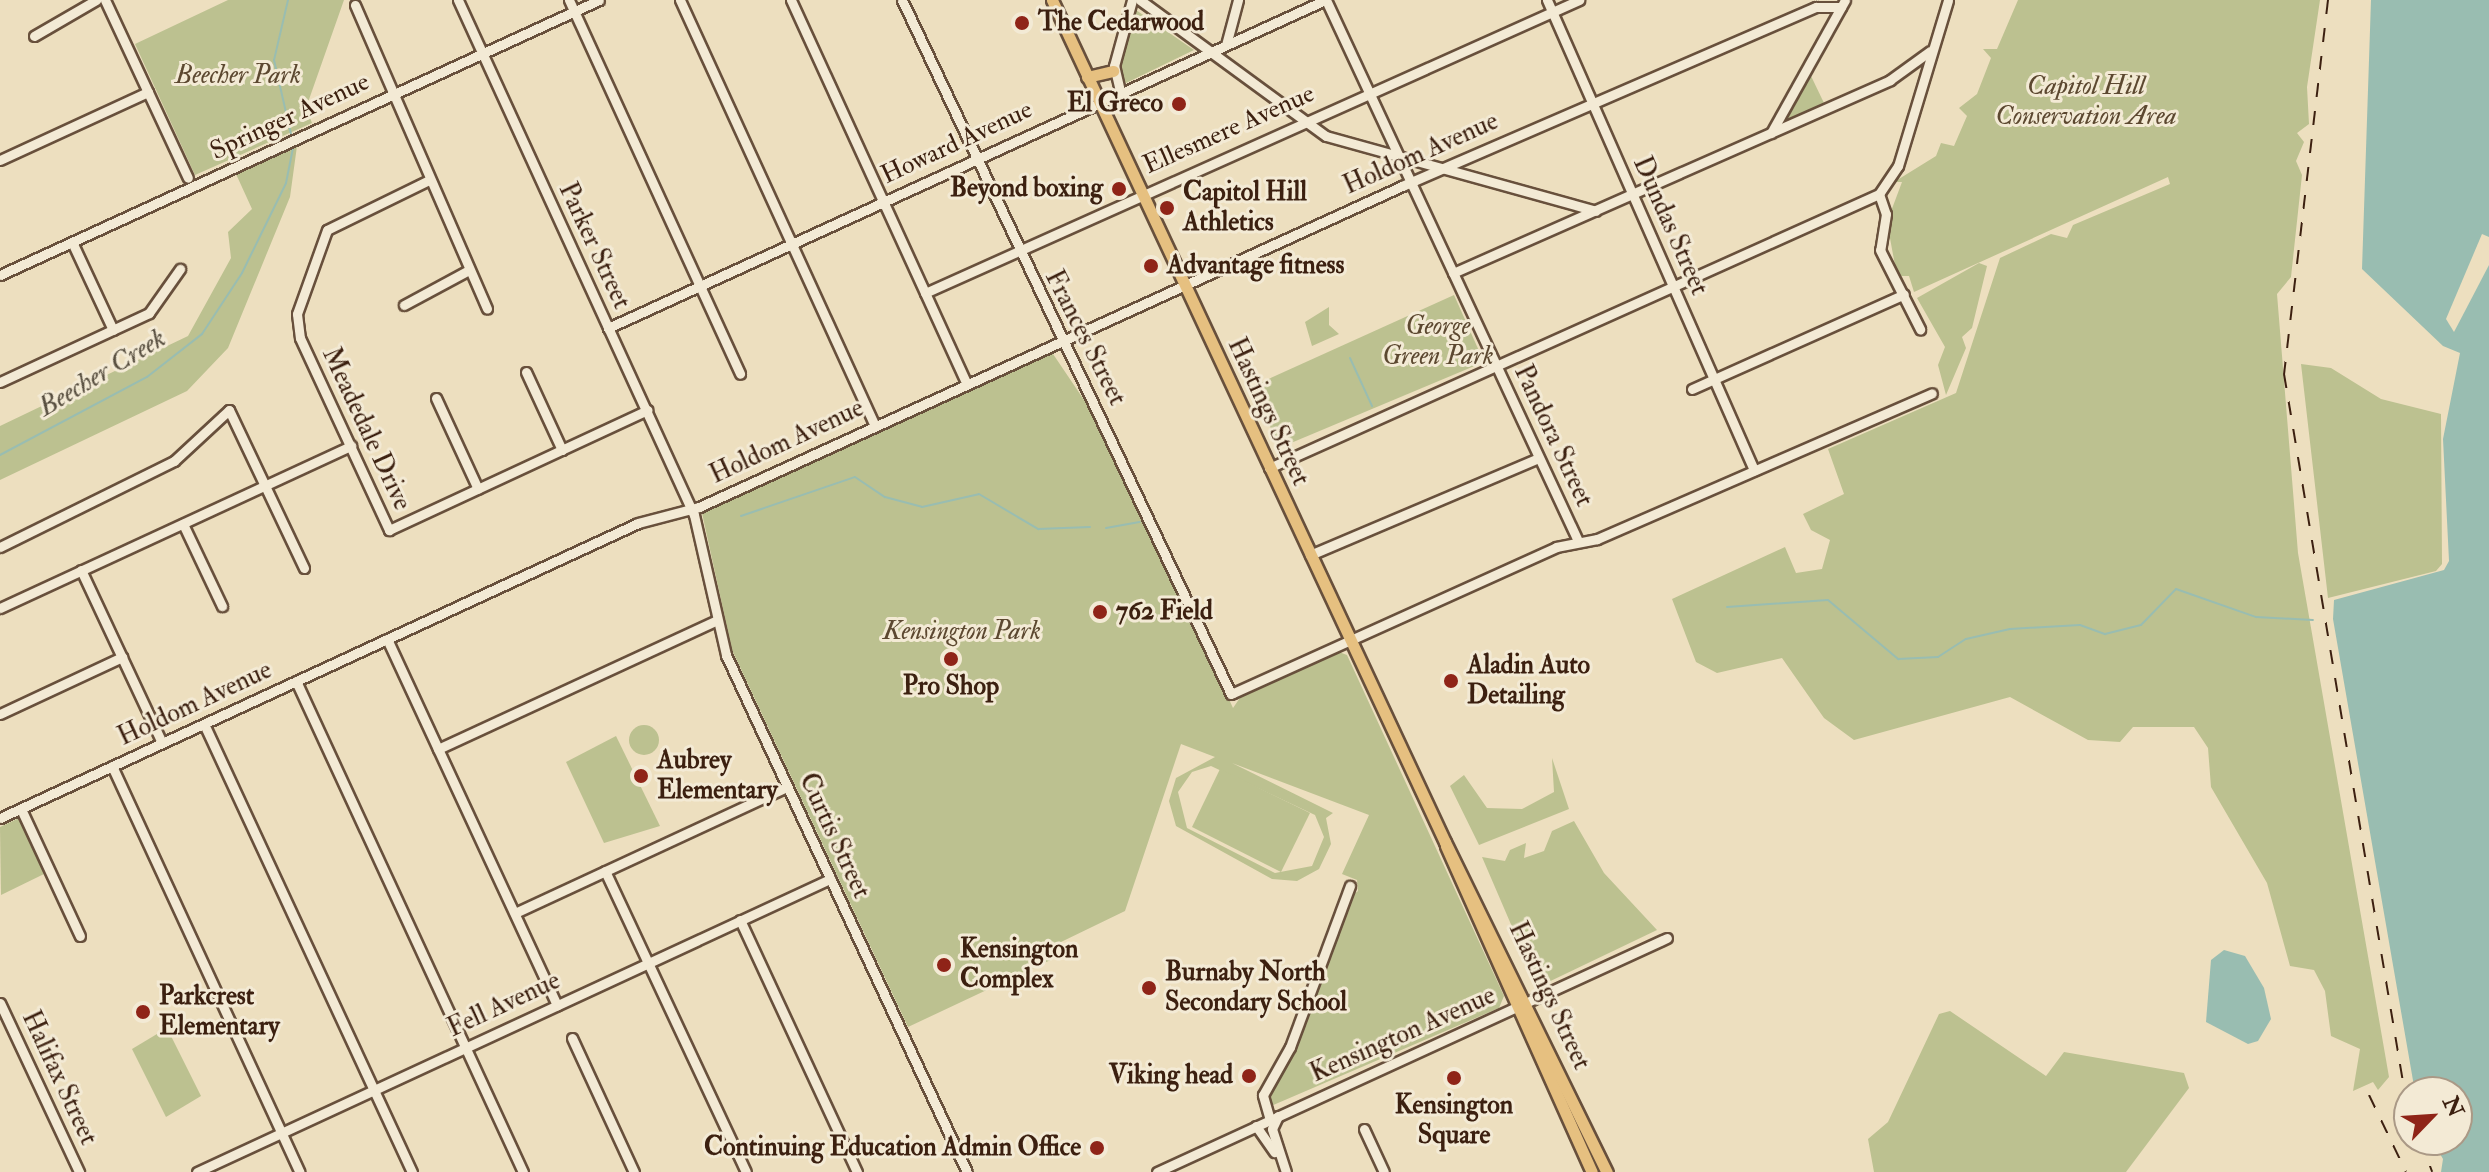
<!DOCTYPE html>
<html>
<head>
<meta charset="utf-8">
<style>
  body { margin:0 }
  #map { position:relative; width:2489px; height:1172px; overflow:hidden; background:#eddfbf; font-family:"IM FELL Double Pica",serif }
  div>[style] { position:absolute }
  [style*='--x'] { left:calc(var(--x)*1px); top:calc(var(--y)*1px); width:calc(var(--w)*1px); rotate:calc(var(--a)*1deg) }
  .green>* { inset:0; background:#bcc190 }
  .round { border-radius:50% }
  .water>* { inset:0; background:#99bdb1 }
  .pier>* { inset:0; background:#eddfbf }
  .stream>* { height:2px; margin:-1px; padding:0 1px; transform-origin:1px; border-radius:1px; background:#99bdb1 }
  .roads { filter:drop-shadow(2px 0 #68503c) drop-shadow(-2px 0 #68503c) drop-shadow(0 2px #68503c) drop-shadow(0 -2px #68503c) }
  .minor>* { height:9px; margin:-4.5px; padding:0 4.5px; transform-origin:4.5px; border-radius:4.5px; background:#f3ead5 }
  .major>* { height:11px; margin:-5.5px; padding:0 5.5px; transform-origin:5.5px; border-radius:5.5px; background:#e6c080 }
  .rail>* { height:2px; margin-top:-1px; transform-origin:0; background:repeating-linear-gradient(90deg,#3c2010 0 14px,transparent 0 28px) }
  .dots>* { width:22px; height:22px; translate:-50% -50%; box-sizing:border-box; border:4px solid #f3ead5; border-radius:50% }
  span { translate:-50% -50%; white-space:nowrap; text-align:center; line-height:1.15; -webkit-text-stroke:6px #f3ead5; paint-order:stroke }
  .poi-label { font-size:26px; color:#3c2010; font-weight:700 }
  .left { translate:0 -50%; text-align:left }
  .right { translate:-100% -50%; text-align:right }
  .park-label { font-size:26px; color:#5c4830; font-style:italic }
  .street-label { font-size:26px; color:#3c2010 }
  .water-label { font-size:28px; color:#584f40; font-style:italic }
  .north { position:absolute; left:2393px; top:1076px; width:80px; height:80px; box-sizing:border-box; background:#f3ead5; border:2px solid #aa9986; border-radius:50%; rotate:65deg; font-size:22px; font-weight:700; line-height:32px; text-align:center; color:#3c2010 }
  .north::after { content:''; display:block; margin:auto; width:28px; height:36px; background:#8f2418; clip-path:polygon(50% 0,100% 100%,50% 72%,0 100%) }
</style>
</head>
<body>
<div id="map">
  <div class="green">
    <div style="clip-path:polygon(228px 0,344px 0,306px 108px,312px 123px,195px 175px,135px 44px)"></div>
    <div style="clip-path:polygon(2018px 0,2320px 0,2307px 87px,2309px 124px,2297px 133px,2304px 142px,2296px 161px,2302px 175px,2291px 277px,2277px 294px,2298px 553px,2389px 1077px,2378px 1090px,2373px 1082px,2353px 1091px,2360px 1049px,2331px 1036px,2325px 991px,2314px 970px,2290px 966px,2267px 883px,2211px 787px,2208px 748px,2194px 727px,2133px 727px,2120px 742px,2088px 740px,2010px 697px,1854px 740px,1824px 718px,1782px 658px,1717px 673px,1696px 662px,1672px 599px,1785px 547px,1796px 573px,1822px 569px,1830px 540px,1811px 530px,1803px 514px,1844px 494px,1828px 449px,1956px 393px,2000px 258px,2051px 234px,2067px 238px,2073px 225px,2170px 184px,2168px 177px,1914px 292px,1909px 276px,1897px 276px,1887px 222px,1902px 182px,1894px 182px,1936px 156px,1941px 143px,1954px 146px,1967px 116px,1959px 108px,1977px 94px,1991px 58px,1983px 49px,1997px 49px)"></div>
    <div style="clip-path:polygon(1136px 10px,1194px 50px,1126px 83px,1118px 71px)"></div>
    <div style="clip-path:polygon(1811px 76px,1824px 103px,1783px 123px)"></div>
    <div style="clip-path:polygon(297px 146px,290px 197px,228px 348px,187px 391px,0 480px,0 426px,188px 336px,231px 258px,228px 232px,252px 209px,236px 174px)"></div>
    <div style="clip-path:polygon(1979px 263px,1987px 266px,1972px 328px,1962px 337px,1966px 348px,1946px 395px,1938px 365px,1945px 347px,1917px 298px)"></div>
    <div style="clip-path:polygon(1454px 295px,1484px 362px,1279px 448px,1253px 386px)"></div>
    <div style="clip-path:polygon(1329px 307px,1329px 325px,1339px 334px,1312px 346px,1305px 322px)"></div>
    <div style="clip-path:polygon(evenodd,1051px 351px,1109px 437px,1233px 708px,1244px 692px,1339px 652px,1347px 655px,1504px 996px,1499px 1008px,1271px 1106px,1269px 1092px,1298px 1043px,1349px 898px,1358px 891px,1357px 880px,1342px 874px,1369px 815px,1232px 763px,1333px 813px,1326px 818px,1331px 844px,1319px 869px,1297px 881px,1272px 879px,1176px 826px,1169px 801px,1176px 778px,1215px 757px,1181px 744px,1125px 911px,1061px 942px,1057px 957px,908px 1027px,732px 650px,702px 513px,1051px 351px,1211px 766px,1315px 815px,1324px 837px,1312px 866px,1275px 873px,1187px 828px,1178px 792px,1192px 772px,1211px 766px)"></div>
    <div style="clip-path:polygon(2301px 364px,2331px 368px,2381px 399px,2441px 414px,2442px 564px,2436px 571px,2328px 598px)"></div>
    <div class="round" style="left:629px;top:725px;width:30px;height:30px"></div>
    <div style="clip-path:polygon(616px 736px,660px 826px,604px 843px,566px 762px)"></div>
    <div style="clip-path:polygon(1552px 758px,1569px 809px,1479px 845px,1450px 786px,1464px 775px,1487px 808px,1522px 809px,1554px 792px)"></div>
    <div style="clip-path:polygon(1220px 769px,1310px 813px,1281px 872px,1192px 827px)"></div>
    <div style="clip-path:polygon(19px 818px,44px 874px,1px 895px,0 827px)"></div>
    <div style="clip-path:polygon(1574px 821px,1604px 873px,1657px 930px,1538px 987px,1482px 857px,1505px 861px,1510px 850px,1526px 843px,1524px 858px,1544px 851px,1552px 831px)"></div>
    <div style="clip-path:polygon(1950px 1011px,2046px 1076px,2064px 1052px,2184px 1073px,2189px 1088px,2126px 1172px,1874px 1172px,1868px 1139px,1888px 1122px,1939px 1014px)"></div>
    <div style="clip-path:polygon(167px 1028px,201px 1096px,166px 1117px,132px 1049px)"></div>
  </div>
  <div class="water">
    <div style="clip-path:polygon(2371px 0,2489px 0,2489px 1172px,2441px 1172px,2443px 1159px,2432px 1140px,2457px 1140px,2457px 1092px,2415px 1092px,2333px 619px,2334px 600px,2444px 570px,2449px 561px,2443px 439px,2460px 353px,2443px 346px,2362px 269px)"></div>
    <div style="clip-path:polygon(2224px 950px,2245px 956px,2264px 988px,2271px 1019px,2258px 1041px,2248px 1044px,2206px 1022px,2211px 960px)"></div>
  </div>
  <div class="pier">
    <div style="clip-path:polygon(2482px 234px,2489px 237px,2489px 265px,2454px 332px,2446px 319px)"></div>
  </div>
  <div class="stream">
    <div style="--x:288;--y:0;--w:62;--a:103.1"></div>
    <div style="--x:274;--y:60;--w:76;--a:77.1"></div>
    <div style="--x:1350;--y:358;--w:53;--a:65.4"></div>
    <div style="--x:0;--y:455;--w:166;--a:-28"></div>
    <div style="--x:147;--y:377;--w:70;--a:-38"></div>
    <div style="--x:202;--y:334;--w:73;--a:-56.7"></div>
    <div style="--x:242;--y:273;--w:100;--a:-63.9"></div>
    <div style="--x:286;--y:183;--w:41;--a:-78.7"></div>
    <div style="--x:741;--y:516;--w:120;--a:-18.9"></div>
    <div style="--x:855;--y:477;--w:36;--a:34"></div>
    <div style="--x:885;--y:497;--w:38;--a:15"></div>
    <div style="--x:922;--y:507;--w:58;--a:-12.8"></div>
    <div style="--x:979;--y:494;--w:69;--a:30.7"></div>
    <div style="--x:1038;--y:529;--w:52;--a:-2.2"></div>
    <div style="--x:1106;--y:528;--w:34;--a:-10"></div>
    <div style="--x:1727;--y:607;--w:101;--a:-4"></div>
    <div style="--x:1828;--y:600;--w:92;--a:40.1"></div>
    <div style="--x:1898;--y:659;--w:40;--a:-2.9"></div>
    <div style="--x:1938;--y:657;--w:33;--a:-33"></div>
    <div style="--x:1966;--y:639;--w:45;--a:-12.8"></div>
    <div style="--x:2010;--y:629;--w:70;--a:-3.3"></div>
    <div style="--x:2080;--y:625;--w:27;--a:20"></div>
    <div style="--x:2105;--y:634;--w:37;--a:-14"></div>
    <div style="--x:2141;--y:625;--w:50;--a:-45.8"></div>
    <div style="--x:2176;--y:589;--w:85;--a:19.3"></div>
    <div style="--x:2256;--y:617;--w:57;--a:3"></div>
  </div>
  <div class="roads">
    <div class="minor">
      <div style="--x:105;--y:0;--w:196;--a:65"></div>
      <div style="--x:458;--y:0;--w:566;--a:65.38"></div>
      <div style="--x:694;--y:515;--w:144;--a:77.1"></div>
      <div style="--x:726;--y:655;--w:570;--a:65.01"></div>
      <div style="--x:569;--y:0;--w:411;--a:65.4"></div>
      <div style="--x:680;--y:0;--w:468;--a:65.4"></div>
      <div style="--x:791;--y:0;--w:421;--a:65.4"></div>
      <div style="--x:902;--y:0;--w:768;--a:64.64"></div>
      <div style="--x:1231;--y:694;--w:357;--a:-24.3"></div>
      <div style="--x:1556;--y:547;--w:42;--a:-11"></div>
      <div style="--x:1597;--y:539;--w:365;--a:-23.5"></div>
      <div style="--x:1140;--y:0;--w:230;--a:36.2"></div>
      <div style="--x:1326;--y:136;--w:280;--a:15.5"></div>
      <div style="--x:1326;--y:0;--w:597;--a:65.02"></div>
      <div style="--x:1547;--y:0;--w:514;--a:66.23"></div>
      <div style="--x:355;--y:5;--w:331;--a:66.5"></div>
      <div style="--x:34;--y:36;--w:72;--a:-30.1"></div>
      <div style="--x:1226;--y:45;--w:47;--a:-75.1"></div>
      <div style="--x:1120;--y:91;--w:26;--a:-103"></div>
      <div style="--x:1114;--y:66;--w:68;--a:-74.7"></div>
      <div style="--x:1771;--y:133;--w:152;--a:-60.9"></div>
      <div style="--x:0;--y:160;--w:163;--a:-24.7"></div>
      <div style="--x:427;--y:181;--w:111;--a:153.9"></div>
      <div style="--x:327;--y:230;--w:89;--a:109.7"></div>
      <div style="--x:297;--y:314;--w:24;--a:83"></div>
      <div style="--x:300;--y:338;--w:212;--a:65.1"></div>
      <div style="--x:389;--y:530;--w:285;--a:-24.9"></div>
      <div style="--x:1879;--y:194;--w:21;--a:71"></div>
      <div style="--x:1886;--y:214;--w:36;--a:99"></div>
      <div style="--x:1880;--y:250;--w:89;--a:63.1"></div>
      <div style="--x:72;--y:242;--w:97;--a:65"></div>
      <div style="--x:1453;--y:273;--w:478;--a:-23.8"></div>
      <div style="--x:1890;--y:80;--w:49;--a:-35.9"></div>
      <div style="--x:0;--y:275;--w:659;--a:-24.66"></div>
      <div style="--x:925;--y:293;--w:717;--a:-24.13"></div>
      <div style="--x:404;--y:305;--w:74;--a:-28.3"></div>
      <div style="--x:608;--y:328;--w:788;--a:-24.58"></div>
      <div style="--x:526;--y:372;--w:86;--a:65.2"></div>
      <div style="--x:0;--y:382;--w:164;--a:-24.8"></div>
      <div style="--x:149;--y:313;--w:54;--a:-54.8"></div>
      <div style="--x:1692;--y:389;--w:232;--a:-24.1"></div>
      <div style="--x:436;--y:398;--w:100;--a:65.2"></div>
      <div style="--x:1269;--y:468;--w:669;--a:-24.19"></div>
      <div style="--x:1879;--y:194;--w:34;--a:-56"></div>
      <div style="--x:1898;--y:166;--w:173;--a:-73.2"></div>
      <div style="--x:183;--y:524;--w:91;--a:64.6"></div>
      <div style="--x:0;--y:547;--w:194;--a:-26.3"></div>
      <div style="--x:174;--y:461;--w:75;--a:-42.8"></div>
      <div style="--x:229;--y:410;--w:175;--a:64.6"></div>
      <div style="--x:1310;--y:555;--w:248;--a:-23"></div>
      <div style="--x:81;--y:570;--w:191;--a:64.9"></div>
      <div style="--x:0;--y:608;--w:387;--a:-24.8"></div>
      <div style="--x:387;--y:639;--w:404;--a:65.1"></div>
      <div style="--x:296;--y:681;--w:541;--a:65.19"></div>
      <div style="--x:0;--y:714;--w:135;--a:-25"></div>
      <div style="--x:204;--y:724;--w:494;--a:65.1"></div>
      <div style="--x:438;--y:749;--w:307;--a:-24.8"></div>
      <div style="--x:112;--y:766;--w:447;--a:65.2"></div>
      <div style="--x:21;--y:809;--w:140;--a:65.1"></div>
      <div style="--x:0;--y:818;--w:703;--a:-24.81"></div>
      <div style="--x:638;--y:523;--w:63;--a:-14.7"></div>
      <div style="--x:699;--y:507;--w:773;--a:-24.54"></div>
      <div style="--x:1402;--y:186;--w:451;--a:-23.4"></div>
      <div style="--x:1816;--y:7;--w:25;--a:0"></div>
      <div style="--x:605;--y:871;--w:332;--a:64.9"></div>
      <div style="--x:515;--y:913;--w:300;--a:-24.9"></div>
      <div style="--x:740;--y:920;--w:278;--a:65.1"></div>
      <div style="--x:0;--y:1003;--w:187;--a:64.9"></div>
      <div style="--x:572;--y:1038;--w:148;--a:65.2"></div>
      <div style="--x:1278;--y:1116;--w:14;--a:115"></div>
      <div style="--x:1272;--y:1129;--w:45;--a:72"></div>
      <div style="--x:1270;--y:1120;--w:26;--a:-106"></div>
      <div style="--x:1263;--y:1095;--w:55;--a:-60.6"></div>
      <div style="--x:1290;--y:1047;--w:172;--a:-69.6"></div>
      <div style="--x:1256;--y:1126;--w:32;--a:55"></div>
      <div style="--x:1364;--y:1129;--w:47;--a:65.1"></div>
      <div style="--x:197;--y:1172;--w:698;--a:-24.84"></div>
      <div style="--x:1157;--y:1172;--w:561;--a:-24.65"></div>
    </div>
    <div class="major">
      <div style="--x:1052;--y:0;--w:929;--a:64.98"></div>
      <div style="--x:1445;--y:842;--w:368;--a:63.9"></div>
      <div style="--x:1087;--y:77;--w:27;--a:-13"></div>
      <div style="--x:1446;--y:846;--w:357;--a:65.9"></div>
    </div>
  </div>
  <div class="rail">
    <div style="--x:2328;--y:0;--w:377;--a:96.7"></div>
    <div style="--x:2284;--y:374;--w:754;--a:80.46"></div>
    <div style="--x:2369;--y:1095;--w:85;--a:64.3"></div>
    <div style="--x:2420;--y:1140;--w:34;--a:69"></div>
  </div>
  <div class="dots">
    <div style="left:1022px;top:23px;background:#8f2418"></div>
    <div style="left:1179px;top:104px;background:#8f2418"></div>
    <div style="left:1119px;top:189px;background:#8f2418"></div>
    <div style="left:1167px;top:208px;background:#8f2418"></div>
    <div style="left:1151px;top:266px;background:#8f2418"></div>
    <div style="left:1100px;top:612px;background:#8f2418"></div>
    <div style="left:951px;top:659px;background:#8f2418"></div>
    <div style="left:1451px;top:681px;background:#8f2418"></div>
    <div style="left:641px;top:776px;background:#8f2418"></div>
    <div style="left:944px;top:965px;background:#8f2418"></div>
    <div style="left:1149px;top:988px;background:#8f2418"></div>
    <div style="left:143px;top:1012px;background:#8f2418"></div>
    <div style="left:1249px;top:1076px;background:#8f2418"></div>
    <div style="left:1454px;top:1078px;background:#8f2418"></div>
    <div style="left:1097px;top:1148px;background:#8f2418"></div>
  </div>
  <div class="poi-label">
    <span class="left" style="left:1038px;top:23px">The Cedarwood</span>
    <span class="right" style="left:1163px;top:104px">El Greco</span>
    <span class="right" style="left:1103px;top:189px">Beyond boxing</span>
    <span class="left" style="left:1183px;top:208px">Capitol Hill<br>Athletics</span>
    <span class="left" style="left:1167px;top:266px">Advantage fitness</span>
    <span class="left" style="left:1116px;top:612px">762 Field</span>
    <span class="left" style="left:1467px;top:681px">Aladin Auto<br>Detailing</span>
    <span style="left:951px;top:687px">Pro Shop</span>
    <span class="left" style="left:657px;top:776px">Aubrey<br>Elementary</span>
    <span class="left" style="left:960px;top:965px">Kensington<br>Complex</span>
    <span class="left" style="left:1165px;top:988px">Burnaby North<br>Secondary School</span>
    <span class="left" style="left:159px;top:1012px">Parkcrest<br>Elementary</span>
    <span class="right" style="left:1233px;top:1076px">Viking head</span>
    <span style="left:1454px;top:1121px">Kensington<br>Square</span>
    <span class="right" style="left:1081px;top:1148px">Continuing Education Admin Office</span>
  </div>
  <div class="park-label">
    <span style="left:238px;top:76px">Beecher Park</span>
    <span style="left:2086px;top:102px">Capitol Hill<br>Conservation Area</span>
    <span style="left:1438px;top:342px">George<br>Green Park</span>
    <span style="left:962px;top:632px">Kensington Park</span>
  </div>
  <div class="street-label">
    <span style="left:290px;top:117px;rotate:-25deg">Springer Avenue</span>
    <span style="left:1229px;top:130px;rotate:-24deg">Ellesmere Avenue</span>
    <span style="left:957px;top:143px;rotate:-25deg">Howard Avenue</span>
    <span style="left:1421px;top:154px;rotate:-24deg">Holdom Avenue</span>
    <span style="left:1670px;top:226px;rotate:66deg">Dundas Street</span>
    <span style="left:594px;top:246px;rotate:65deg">Parker Street</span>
    <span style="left:1085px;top:338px;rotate:63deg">Frances Street</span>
    <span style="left:1268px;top:412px;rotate:65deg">Hastings Street</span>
    <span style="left:366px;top:429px;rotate:65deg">Meadedale Drive</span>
    <span style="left:1553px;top:436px;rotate:65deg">Pandora Street</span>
    <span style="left:787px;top:442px;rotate:-25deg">Holdom Avenue</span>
    <span style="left:195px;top:704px;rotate:-25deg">Holdom Avenue</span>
    <span style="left:834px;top:836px;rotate:65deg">Curtis Street</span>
    <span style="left:1549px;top:996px;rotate:65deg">Hastings Street</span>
    <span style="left:504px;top:1005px;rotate:-25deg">Fell Avenue</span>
    <span style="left:1403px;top:1035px;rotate:-24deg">Kensington Avenue</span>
    <span style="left:59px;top:1078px;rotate:65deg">Halifax Street</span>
  </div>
  <div class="water-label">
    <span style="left:102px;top:373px;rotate:-31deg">Beecher Creek</span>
  </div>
  <div class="north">N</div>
</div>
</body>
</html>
